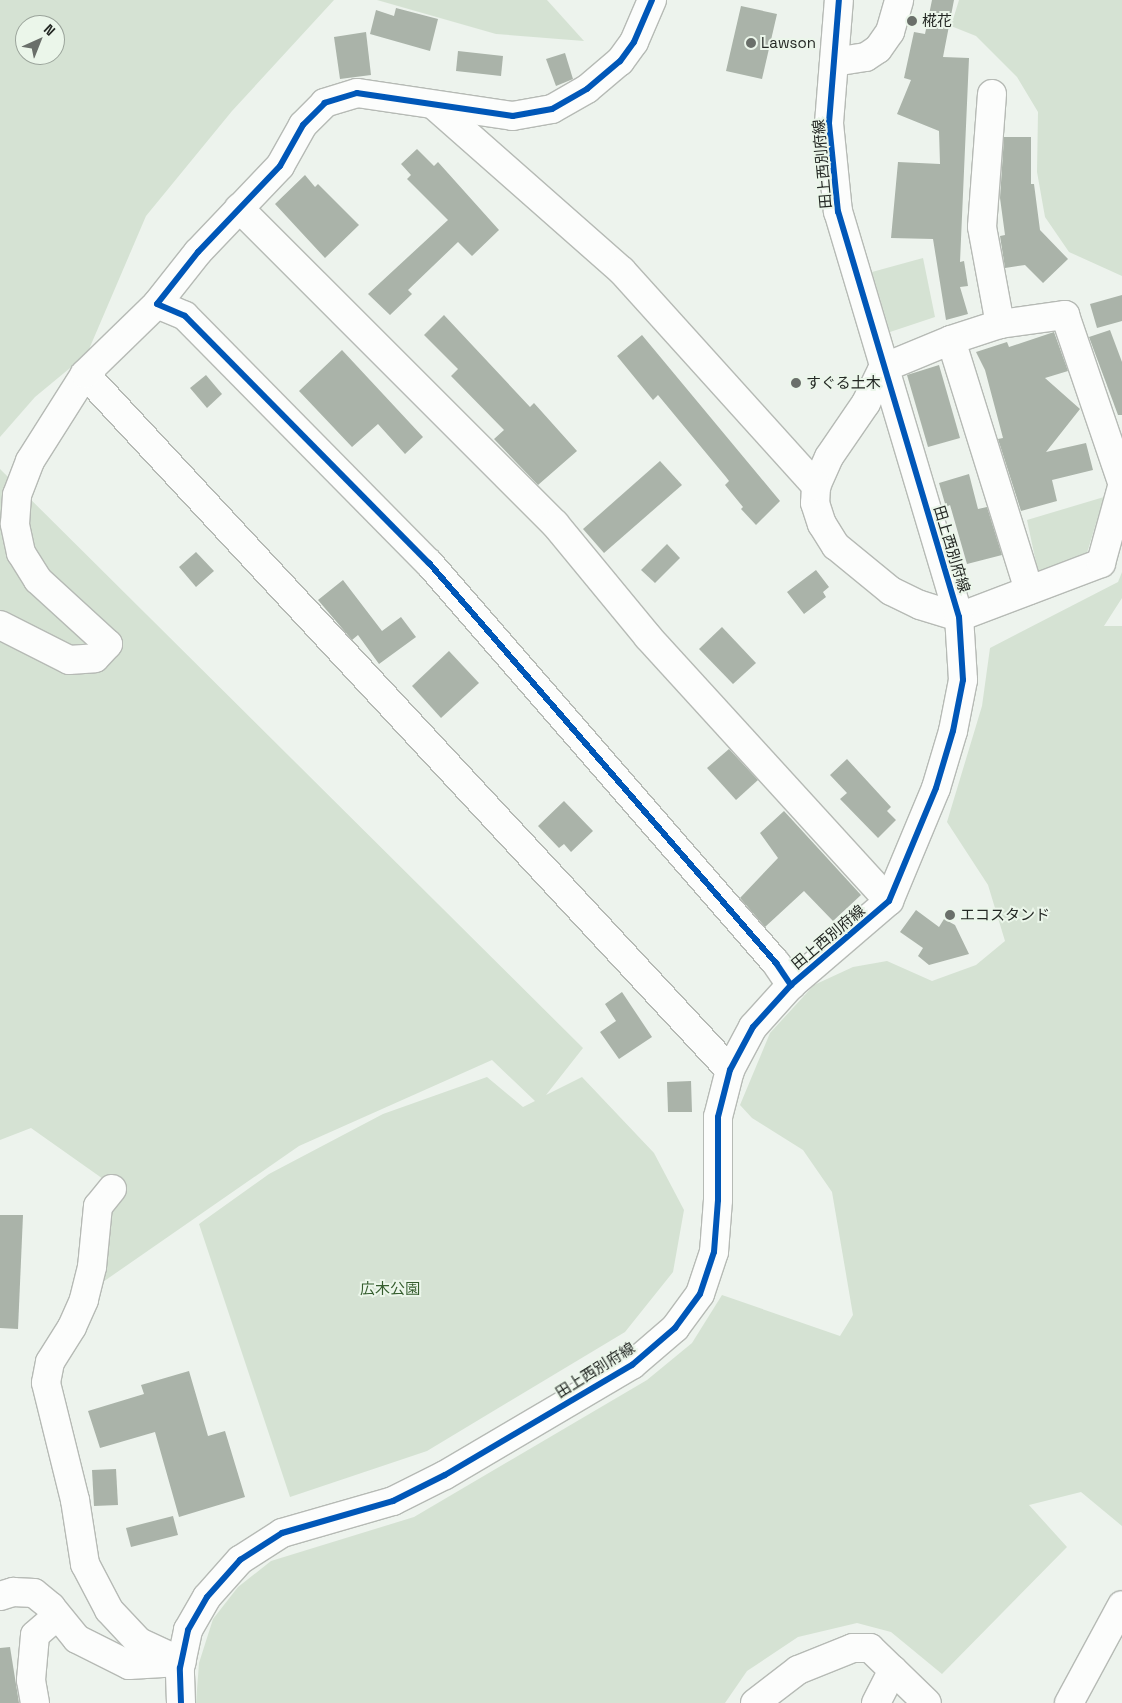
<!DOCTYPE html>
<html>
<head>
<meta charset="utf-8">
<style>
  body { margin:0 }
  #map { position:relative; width:1122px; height:1703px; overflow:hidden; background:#edf3ed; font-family:"Space Grotesk","Noto Sans JP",sans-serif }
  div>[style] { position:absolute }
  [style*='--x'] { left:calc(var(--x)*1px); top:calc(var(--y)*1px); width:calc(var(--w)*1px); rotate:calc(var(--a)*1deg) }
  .green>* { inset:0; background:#d5e2d3 }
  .building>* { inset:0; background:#aab3a9 }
  .roads { filter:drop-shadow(1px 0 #b6bab5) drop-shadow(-1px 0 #b6bab5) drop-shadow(0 1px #b6bab5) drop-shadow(0 -1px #b6bab5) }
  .minor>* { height:28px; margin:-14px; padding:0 14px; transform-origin:14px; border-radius:14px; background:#fcfdfc }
  .cycleway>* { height:6px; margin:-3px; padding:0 3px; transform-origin:3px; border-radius:3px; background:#0057b8 }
  .dots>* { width:14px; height:14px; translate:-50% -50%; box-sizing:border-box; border:2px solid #ebf6ea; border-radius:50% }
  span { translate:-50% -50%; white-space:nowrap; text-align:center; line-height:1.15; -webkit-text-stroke:4px #ebf6ea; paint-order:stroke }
  .poi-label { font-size:15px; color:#242824 }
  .left { translate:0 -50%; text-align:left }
  .street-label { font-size:15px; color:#242824 }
  .park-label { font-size:15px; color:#355d2e }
  .north { position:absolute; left:15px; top:15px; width:50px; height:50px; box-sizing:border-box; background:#ebf6ea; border:1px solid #9ba49b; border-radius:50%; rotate:44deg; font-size:14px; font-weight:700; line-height:20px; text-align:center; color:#242824 }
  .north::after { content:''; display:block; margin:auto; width:18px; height:22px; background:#6a6f6a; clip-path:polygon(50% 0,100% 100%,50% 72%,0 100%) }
</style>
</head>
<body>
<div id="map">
  <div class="green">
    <div style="clip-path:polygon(evenodd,0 0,334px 0,232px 111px,146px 216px,87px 354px,35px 397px,0 437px,0 0,25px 25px,55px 25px,55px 55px,25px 55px,25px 25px)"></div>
    <div style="clip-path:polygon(377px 0,547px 0,584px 41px,496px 34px)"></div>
    <div style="clip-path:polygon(959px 0,1122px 0,1122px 276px,1069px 252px,1045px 217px,1037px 172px,1038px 112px,1017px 77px,976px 36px,951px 26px)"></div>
    <div style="clip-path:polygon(923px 258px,935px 317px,890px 332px,872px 272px)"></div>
    <div style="clip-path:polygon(0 469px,583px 1048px,546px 1095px,582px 1077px,654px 1153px,684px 1210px,673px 1272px,625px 1332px,427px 1451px,290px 1497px,199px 1224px,269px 1174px,383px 1114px,487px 1077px,523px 1107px,535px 1101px,492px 1060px,299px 1146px,87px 1293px,106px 1181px,31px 1128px,0 1140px)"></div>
    <div style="clip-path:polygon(1104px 497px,1087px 553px,1038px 572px,1027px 520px)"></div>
    <div style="clip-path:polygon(1122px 572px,1122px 598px,1104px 626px,1122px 626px,1122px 1526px,1081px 1492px,1029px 1505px,1067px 1547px,942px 1674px,891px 1632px,857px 1623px,798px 1637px,747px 1671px,725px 1703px,196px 1703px,199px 1663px,213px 1619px,238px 1587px,271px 1561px,414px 1517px,647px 1380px,692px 1343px,722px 1295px,840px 1336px,853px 1315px,832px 1192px,803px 1150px,752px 1118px,740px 1105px,770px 1033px,814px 985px,853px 967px,887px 961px,932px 981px,976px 965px,1005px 941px,988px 885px,947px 822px,982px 706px,990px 648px,1118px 582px)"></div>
  </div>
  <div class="building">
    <div style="clip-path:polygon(932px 0,954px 0,943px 57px,969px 58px,960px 262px,964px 261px,968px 286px,960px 287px,968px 314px,946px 320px,933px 239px,891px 238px,898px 162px,940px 164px,939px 131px,897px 114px,911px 80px,904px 78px,914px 32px,925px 34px)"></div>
    <div style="clip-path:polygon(741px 6px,777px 14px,762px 79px,726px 71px)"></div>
    <div style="clip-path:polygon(396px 8px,438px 19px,430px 51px,370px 34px,376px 10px,394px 16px)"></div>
    <div style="clip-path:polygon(366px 32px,371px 75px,340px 79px,334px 37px)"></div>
    <div style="clip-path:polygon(458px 51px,503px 56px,501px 76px,456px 71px)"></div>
    <div style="clip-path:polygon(565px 53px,573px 79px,556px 86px,546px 59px)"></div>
    <div style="clip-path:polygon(1004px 137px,1031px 137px,1031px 184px,1034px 184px,1040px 230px,1068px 259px,1043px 283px,1025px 265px,1005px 268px,1000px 236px,1005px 235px,1000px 198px)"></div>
    <div style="clip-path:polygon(417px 149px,434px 166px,438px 162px,499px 230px,472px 256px,458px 242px,408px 290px,412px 294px,390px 315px,368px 294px,448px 220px,407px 179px,411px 175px,401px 164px)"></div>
    <div style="clip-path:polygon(305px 175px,315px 187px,318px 184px,359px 225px,325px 258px,275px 204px)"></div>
    <div style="clip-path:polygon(1122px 295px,1122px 321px,1097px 328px,1090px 304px)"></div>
    <div style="clip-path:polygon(444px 315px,530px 407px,534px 403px,577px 451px,538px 485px,494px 439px,504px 430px,451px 376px,458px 369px,424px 335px)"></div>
    <div style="clip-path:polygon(1110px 330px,1122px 362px,1122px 415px,1118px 415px,1089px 337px)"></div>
    <div style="clip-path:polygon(1054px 332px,1068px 371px,1045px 378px,1080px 409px,1046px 452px,1086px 443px,1093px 470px,1052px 480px,1057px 501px,1021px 511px,998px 439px,1003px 438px,985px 370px,976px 352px,1007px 342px,1009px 347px)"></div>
    <div style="clip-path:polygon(642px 335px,780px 501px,756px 525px,741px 509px,743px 507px,725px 485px,729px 481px,726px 477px,658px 395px,653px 400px,617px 356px)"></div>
    <div style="clip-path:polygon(342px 350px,423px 437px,405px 454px,378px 424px,352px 447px,299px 391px)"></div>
    <div style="clip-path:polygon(939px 365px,960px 438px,928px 447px,907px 375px)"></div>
    <div style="clip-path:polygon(206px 375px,222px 394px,207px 408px,190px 388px)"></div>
    <div style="clip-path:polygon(660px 461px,682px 485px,604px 553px,583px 529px)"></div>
    <div style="clip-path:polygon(969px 474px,978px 509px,987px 507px,1002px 555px,967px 564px,950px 505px,946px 507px,939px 483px)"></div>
    <div style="clip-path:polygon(667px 544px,680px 558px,655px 583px,641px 570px)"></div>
    <div style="clip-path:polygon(196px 552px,214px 571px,196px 587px,179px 567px)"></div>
    <div style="clip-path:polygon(816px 570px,829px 587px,823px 592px,826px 597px,804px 614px,787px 592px)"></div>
    <div style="clip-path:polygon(343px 580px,382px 631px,401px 617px,416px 637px,379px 664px,358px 635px,352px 640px,318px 600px)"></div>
    <div style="clip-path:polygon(722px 627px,756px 663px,733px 684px,699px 649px)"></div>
    <div style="clip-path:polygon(449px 651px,479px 683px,441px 718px,412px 686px)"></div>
    <div style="clip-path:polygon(729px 749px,758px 780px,736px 800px,707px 768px)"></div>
    <div style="clip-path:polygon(847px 759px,891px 807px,887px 811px,896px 820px,878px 838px,840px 799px,847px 793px,830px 775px)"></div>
    <div style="clip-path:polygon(564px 801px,593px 831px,571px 852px,564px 844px,559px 848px,538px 826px)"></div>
    <div style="clip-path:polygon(784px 811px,861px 895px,833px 921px,804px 891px,765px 927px,740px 898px,778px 858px,760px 833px)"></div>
    <div style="clip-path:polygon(916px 910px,939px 927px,944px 919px,955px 925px,969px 954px,929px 965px,918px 956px,923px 948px,900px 932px)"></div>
    <div style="clip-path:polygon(622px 992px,652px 1037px,619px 1059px,600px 1032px,616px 1021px,605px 1004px)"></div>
    <div style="clip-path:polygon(691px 1081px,692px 1112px,668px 1112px,667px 1082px)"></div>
    <div style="clip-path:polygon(0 1215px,23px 1215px,18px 1329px,0 1328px)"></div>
    <div style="clip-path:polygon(189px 1371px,208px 1436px,225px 1431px,245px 1497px,179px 1517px,155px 1432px,100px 1448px,88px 1411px,144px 1394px,141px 1385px)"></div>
    <div style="clip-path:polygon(116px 1469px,118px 1505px,94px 1506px,92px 1470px)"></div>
    <div style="clip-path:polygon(173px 1516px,178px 1535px,131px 1547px,126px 1528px)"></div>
    <div style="clip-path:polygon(10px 1647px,19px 1703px,0 1703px,0 1648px)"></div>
  </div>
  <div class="roads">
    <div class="minor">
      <div style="--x:652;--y:0;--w:46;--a:113.2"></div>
      <div style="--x:634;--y:42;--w:24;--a:126"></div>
      <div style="--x:620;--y:61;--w:43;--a:139.7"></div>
      <div style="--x:587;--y:89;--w:40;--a:150.3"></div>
      <div style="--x:552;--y:109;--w:40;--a:170"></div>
      <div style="--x:513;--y:116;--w:158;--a:-171.6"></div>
      <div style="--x:357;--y:93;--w:34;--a:163"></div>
      <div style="--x:325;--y:103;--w:31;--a:135"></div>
      <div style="--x:303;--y:125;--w:47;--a:119.3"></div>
      <div style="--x:280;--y:166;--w:119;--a:133.6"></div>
      <div style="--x:198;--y:252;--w:66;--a:128.3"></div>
      <div style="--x:157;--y:304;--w:30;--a:23"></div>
      <div style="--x:185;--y:316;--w:347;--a:45.4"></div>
      <div style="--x:429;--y:563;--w:530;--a:49.06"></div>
      <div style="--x:776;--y:963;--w:27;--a:56"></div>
      <div style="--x:834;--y:62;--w:32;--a:-9"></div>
      <div style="--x:866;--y:57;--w:14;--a:-34"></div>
      <div style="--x:878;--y:49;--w:21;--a:-55"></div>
      <div style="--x:890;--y:32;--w:33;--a:-74"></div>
      <div style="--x:992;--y:94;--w:133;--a:94.3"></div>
      <div style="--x:982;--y:227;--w:99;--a:79.5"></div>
      <div style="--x:1000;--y:324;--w:52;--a:161.9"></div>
      <div style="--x:951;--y:340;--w:74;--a:157.6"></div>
      <div style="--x:883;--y:368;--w:39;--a:116"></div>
      <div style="--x:866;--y:403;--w:65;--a:124.4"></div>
      <div style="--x:829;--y:457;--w:32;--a:114"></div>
      <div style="--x:816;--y:486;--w:17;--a:93"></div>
      <div style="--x:815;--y:503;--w:22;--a:72"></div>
      <div style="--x:822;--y:524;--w:26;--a:58"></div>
      <div style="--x:836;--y:546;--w:71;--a:39.3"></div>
      <div style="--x:891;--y:591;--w:32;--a:26"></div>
      <div style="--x:920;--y:605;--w:41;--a:17.1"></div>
      <div style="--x:959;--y:617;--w:152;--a:-20.8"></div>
      <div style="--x:1101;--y:563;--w:79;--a:-74.6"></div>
      <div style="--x:436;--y:107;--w:248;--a:41.4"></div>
      <div style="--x:622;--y:271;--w:290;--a:47.9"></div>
      <div style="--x:239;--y:208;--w:447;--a:45"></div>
      <div style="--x:555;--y:524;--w:146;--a:50.5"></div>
      <div style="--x:648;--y:637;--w:357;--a:47.6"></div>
      <div style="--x:1000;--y:324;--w:66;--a:-7.9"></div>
      <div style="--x:1065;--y:315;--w:176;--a:71.2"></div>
      <div style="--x:951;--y:340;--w:262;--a:72.7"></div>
      <div style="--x:85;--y:374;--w:949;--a:47.18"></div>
      <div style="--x:0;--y:625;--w:77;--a:26.9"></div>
      <div style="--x:69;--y:660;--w:26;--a:-4"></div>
      <div style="--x:95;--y:658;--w:19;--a:-47"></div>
      <div style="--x:108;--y:644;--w:95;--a:-137.6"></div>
      <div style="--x:38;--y:580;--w:32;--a:-122"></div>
      <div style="--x:21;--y:553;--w:30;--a:-102"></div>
      <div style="--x:15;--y:524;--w:29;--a:-86"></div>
      <div style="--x:17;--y:495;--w:36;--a:-69"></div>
      <div style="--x:30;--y:461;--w:103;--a:-57.7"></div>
      <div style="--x:85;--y:374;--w:100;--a:-44.2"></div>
      <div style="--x:112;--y:1189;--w:22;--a:129"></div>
      <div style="--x:98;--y:1206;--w:61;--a:95.6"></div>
      <div style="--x:92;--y:1267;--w:34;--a:104"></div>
      <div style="--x:84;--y:1300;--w:30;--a:114"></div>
      <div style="--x:72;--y:1327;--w:41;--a:122.2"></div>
      <div style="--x:50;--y:1362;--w:21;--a:101"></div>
      <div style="--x:46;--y:1383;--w:121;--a:76.1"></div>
      <div style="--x:75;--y:1500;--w:65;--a:81.1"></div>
      <div style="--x:85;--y:1564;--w:52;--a:62.4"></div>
      <div style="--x:109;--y:1610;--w:44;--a:46.8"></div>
      <div style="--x:139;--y:1642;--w:47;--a:24.9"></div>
      <div style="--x:0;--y:1596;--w:14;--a:-17"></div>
      <div style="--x:13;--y:1592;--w:21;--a:3"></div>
      <div style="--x:34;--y:1593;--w:22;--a:39"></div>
      <div style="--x:51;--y:1607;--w:41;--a:50.9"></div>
      <div style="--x:77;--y:1639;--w:58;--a:26.6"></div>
      <div style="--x:129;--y:1665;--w:51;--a:-3.4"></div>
      <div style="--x:35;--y:1703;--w:23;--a:-100"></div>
      <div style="--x:31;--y:1680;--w:45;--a:-84.9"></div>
      <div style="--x:35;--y:1635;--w:29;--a:-41"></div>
      <div style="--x:181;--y:1703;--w:35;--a:-92"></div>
      <div style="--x:180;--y:1668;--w:39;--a:-78"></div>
      <div style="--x:188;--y:1630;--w:38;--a:-60"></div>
      <div style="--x:207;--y:1597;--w:50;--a:-48.3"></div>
      <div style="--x:240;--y:1560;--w:50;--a:-32.7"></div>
      <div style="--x:282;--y:1533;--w:116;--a:-16.1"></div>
      <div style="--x:393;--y:1501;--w:58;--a:-26.6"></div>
      <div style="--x:445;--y:1475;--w:217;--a:-30.5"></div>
      <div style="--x:632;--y:1365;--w:57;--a:-40.7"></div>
      <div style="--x:675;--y:1328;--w:42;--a:-53.7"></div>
      <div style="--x:700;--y:1294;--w:44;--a:-71.6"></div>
      <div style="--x:714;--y:1252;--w:52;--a:-85.6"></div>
      <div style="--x:718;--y:1200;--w:83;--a:-90"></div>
      <div style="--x:718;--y:1117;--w:49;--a:-75.7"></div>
      <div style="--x:730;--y:1070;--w:49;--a:-61.9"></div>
      <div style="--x:753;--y:1027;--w:57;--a:-47.9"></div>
      <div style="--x:791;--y:985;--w:129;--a:-40.6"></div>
      <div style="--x:889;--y:901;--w:122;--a:-67.4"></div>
      <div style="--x:936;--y:788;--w:59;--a:-73.4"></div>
      <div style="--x:953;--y:731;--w:52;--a:-78.9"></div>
      <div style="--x:963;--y:680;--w:63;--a:-93.6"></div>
      <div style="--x:959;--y:617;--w:423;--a:-106.6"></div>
      <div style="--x:838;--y:212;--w:89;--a:-95.8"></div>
      <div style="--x:829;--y:123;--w:123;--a:-85.4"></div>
      <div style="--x:755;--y:1703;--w:54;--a:-37.5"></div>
      <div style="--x:798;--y:1670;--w:59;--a:-21.8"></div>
      <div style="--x:853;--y:1648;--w:17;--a:0"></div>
      <div style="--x:870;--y:1648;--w:32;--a:44"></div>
      <div style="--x:876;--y:1703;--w:37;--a:-63"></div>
      <div style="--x:893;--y:1670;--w:47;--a:44.1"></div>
      <div style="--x:1069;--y:1703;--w:111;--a:-61.6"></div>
    </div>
  </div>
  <div class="cycleway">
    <div style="--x:652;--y:0;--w:46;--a:113.2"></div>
    <div style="--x:634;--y:42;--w:24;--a:126"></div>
    <div style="--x:620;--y:61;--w:43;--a:139.7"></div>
    <div style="--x:587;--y:89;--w:40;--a:150.3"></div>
    <div style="--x:552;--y:109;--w:40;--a:170"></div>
    <div style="--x:513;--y:116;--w:158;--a:-171.6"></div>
    <div style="--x:357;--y:93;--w:34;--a:163"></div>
    <div style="--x:325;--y:103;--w:31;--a:135"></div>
    <div style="--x:303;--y:125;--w:47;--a:119.3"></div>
    <div style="--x:280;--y:166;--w:119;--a:133.6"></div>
    <div style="--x:198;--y:252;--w:66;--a:128.3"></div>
    <div style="--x:157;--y:304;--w:30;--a:23"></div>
    <div style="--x:185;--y:316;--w:347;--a:45.4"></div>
    <div style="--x:429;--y:563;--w:530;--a:49.06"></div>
    <div style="--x:776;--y:963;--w:27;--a:56"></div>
    <div style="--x:181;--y:1703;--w:35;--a:-92"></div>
    <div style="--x:180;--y:1668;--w:39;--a:-78"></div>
    <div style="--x:188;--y:1630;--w:38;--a:-60"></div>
    <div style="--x:207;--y:1597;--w:50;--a:-48.3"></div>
    <div style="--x:240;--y:1560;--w:50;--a:-32.7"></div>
    <div style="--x:282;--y:1533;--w:116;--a:-16.1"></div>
    <div style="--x:393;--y:1501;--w:58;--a:-26.6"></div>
    <div style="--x:445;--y:1475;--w:217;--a:-30.5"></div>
    <div style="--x:632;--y:1365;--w:57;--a:-40.7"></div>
    <div style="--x:675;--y:1328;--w:42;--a:-53.7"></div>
    <div style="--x:700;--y:1294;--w:44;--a:-71.6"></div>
    <div style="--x:714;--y:1252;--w:52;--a:-85.6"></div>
    <div style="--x:718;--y:1200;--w:83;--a:-90"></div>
    <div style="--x:718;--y:1117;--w:49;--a:-75.7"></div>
    <div style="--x:730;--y:1070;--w:49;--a:-61.9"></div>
    <div style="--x:753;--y:1027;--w:57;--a:-47.9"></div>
    <div style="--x:791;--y:985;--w:129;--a:-40.6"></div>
    <div style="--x:889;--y:901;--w:122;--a:-67.4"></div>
    <div style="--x:936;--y:788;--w:59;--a:-73.4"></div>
    <div style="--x:953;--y:731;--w:52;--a:-78.9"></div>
    <div style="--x:963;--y:680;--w:63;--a:-93.6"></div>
    <div style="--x:959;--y:617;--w:423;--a:-106.6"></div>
    <div style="--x:838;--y:212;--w:89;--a:-95.8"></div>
    <div style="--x:829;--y:123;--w:123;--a:-85.4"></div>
  </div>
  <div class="dots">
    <div style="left:912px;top:21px;background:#6a6f6a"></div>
    <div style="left:751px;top:43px;background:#6a6f6a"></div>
    <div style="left:796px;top:383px;background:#6a6f6a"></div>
    <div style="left:950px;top:915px;background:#6a6f6a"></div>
  </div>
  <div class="poi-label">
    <span class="left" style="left:922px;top:21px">椛花</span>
    <span class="left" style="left:761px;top:43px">Lawson</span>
    <span class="left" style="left:806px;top:383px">すぐる土木</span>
    <span class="left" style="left:960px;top:915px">エコスタンド</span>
  </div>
  <div class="street-label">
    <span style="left:822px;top:164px;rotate:-95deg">田上西別府線</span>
    <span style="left:952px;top:549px;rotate:73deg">田上西別府線</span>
    <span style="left:828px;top:937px;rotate:-40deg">田上西別府線</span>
    <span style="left:595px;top:1370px;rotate:-32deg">田上西別府線</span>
  </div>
  <div class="park-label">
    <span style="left:390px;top:1289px">広木公園</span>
  </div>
  <div class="north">N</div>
</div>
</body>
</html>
